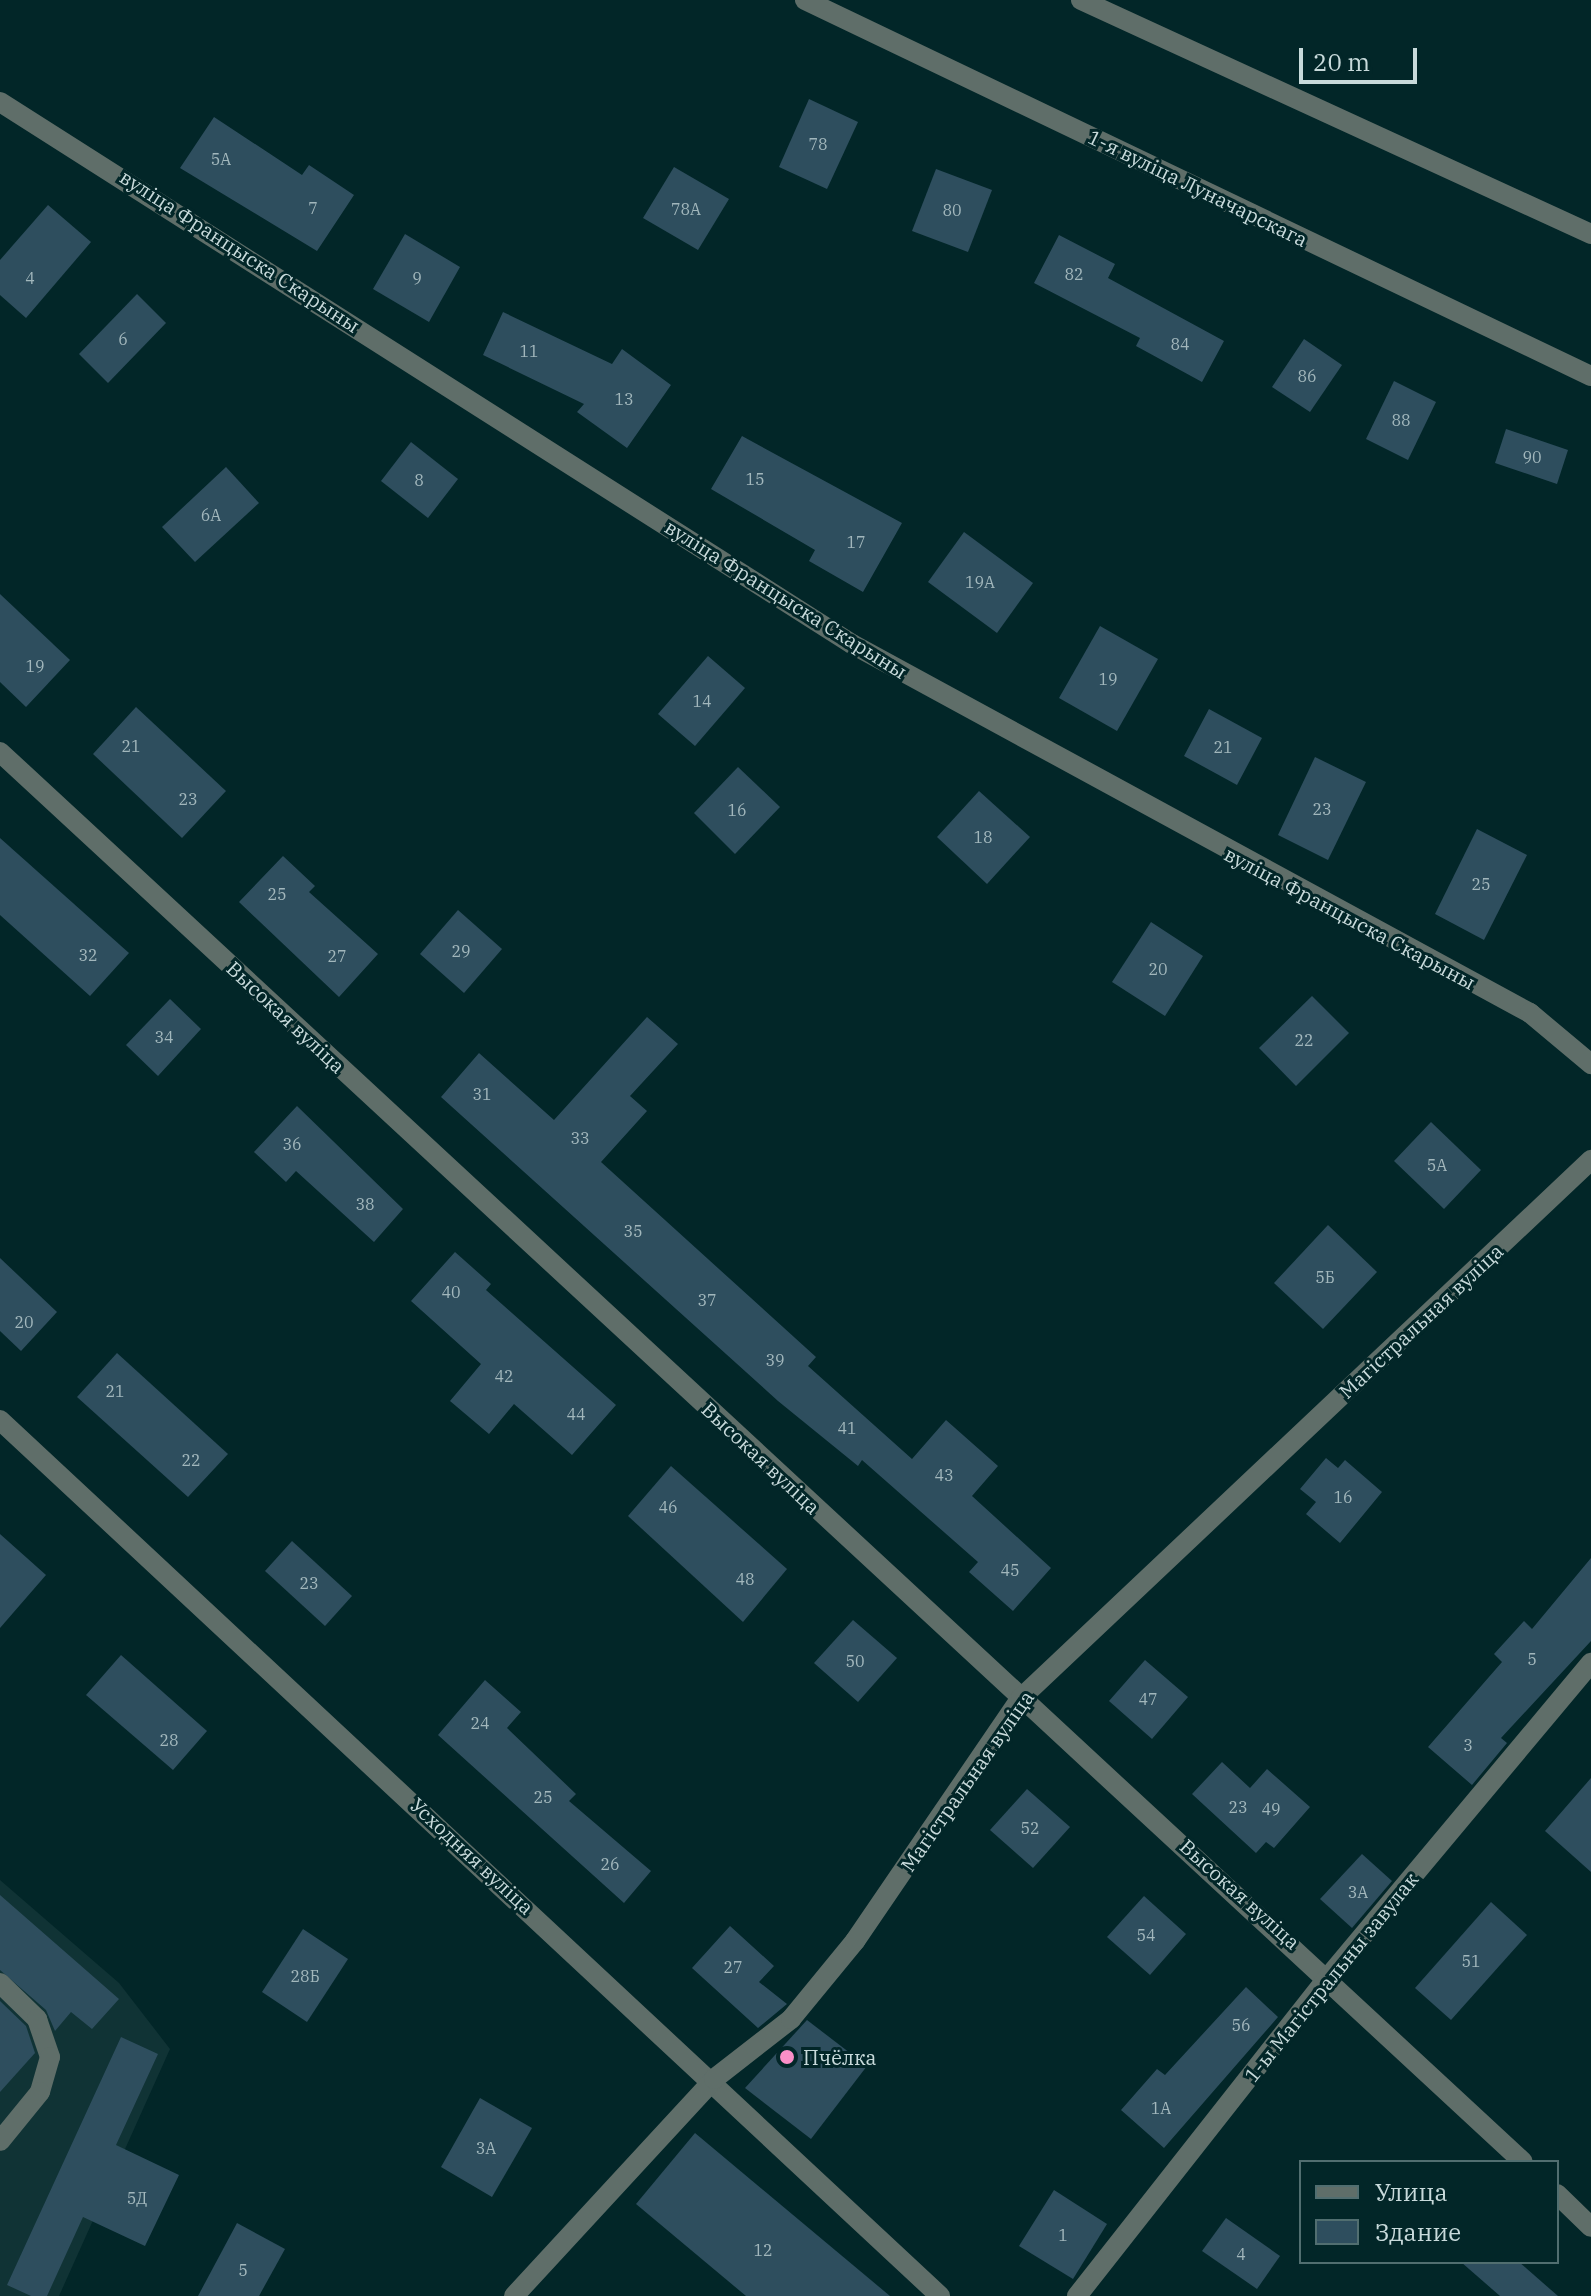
<!DOCTYPE html>
<html>
<head>
<meta charset="utf-8">
<style>
  body { margin:0 }
  #map { position:relative; width:1591px; height:2296px; overflow:hidden; background:#022628; font-family:"IBM Plex Serif",serif }
  div>[style] { position:absolute }
  [style*='--x'] { left:calc(var(--x)*1px); top:calc(var(--y)*1px); width:calc(var(--w)*1px); rotate:calc(var(--a)*1deg) }
  .built>* { inset:0; background:#103335 }
  .building>* { inset:0; background:#2e4e5e }
  .minor>* { height:20px; margin:-10px; padding:0 10px; transform-origin:10px; border-radius:10px; background:#5f6e69 }
  .dots>* { width:22px; height:22px; translate:-50% -50%; box-sizing:border-box; border:4px solid #022628; border-radius:50% }
  span { translate:-50% -50%; white-space:nowrap; text-align:center; line-height:1.15; -webkit-text-stroke:6px #022628; paint-order:stroke }
  .number-label { font-size:16px; color:#a2b7bc }
  .number-label span { -webkit-text-stroke-width:0 }
  .street-label { font-size:20px; color:#c8dadb }
  .poi-label { font-size:20px; color:#c8dadb }
  .left { translate:0 -50%; text-align:left }
  .legend { position:absolute; left:1299px; top:2160px; width:260px; height:104px; box-sizing:border-box; background:#022628; border:2px solid #516e70; margin:0; padding:10px 14px; list-style:none; font-size:24px; color:#c8dadb }
  .legend li { display:flex; align-items:center; gap:16px; height:40px }
  .legend b { width:40px; border:2px solid #516e70 }
  .scale { position:absolute; left:1299px; top:48px; width:118px; height:36px; box-sizing:border-box; border:4px solid #c8dadb; border-top:0; padding-left:10px; font-size:24px; line-height:28px; white-space:nowrap; color:#c8dadb; -webkit-text-stroke:6px #022628; paint-order:stroke }
</style>
</head>
<body>
<div id="map">
  <div class="built">
    <div style="clip-path:polygon(0 1880px,119px 1983px,170px 2049px,59px 2296px,0 2296px)"></div>
  </div>
  <div class="building">
    <div style="clip-path:polygon(809px 99px,858px 122px,827px 189px,779px 167px)"></div>
    <div style="clip-path:polygon(214px 117px,302px 175px,309px 165px,354px 195px,317px 251px,180px 168px)"></div>
    <div style="clip-path:polygon(674px 167px,729px 199px,698px 250px,643px 218px)"></div>
    <div style="clip-path:polygon(936px 169px,992px 190px,968px 252px,912px 231px)"></div>
    <div style="clip-path:polygon(48px 205px,91px 242px,26px 318px,0 295px,0 260px)"></div>
    <div style="clip-path:polygon(405px 234px,460px 267px,429px 322px,373px 289px)"></div>
    <div style="clip-path:polygon(1059px 235px,1115px 264px,1108px 278px,1224px 341px,1202px 382px,1136px 346px,1140px 338px,1034px 283px)"></div>
    <div style="clip-path:polygon(137px 294px,166px 323px,108px 383px,79px 354px)"></div>
    <div style="clip-path:polygon(503px 312px,612px 364px,622px 349px,671px 385px,627px 448px,577px 412px,584px 404px,483px 355px)"></div>
    <div style="clip-path:polygon(1304px 339px,1342px 365px,1310px 412px,1272px 387px)"></div>
    <div style="clip-path:polygon(1394px 381px,1436px 402px,1408px 460px,1366px 439px)"></div>
    <div style="clip-path:polygon(1506px 429px,1568px 450px,1557px 484px,1495px 463px)"></div>
    <div style="clip-path:polygon(742px 436px,902px 523px,863px 592px,809px 561px,815px 550px,711px 489px)"></div>
    <div style="clip-path:polygon(411px 442px,458px 479px,428px 518px,381px 481px)"></div>
    <div style="clip-path:polygon(226px 467px,259px 503px,195px 562px,162px 527px)"></div>
    <div style="clip-path:polygon(964px 532px,1033px 583px,997px 633px,928px 582px)"></div>
    <div style="clip-path:polygon(0 594px,70px 660px,26px 707px,0 682px)"></div>
    <div style="clip-path:polygon(1100px 626px,1158px 659px,1117px 731px,1059px 698px)"></div>
    <div style="clip-path:polygon(708px 656px,745px 688px,695px 746px,658px 714px)"></div>
    <div style="clip-path:polygon(136px 707px,226px 791px,182px 838px,93px 754px)"></div>
    <div style="clip-path:polygon(1209px 709px,1262px 738px,1237px 785px,1184px 756px)"></div>
    <div style="clip-path:polygon(1315px 757px,1366px 782px,1328px 860px,1278px 835px)"></div>
    <div style="clip-path:polygon(738px 767px,780px 807px,735px 854px,694px 813px)"></div>
    <div style="clip-path:polygon(979px 791px,1030px 837px,987px 884px,937px 837px)"></div>
    <div style="clip-path:polygon(1477px 829px,1527px 855px,1484px 940px,1435px 914px)"></div>
    <div style="clip-path:polygon(0 838px,129px 953px,90px 996px,0 915px)"></div>
    <div style="clip-path:polygon(283px 856px,315px 886px,309px 892px,378px 954px,339px 997px,239px 902px)"></div>
    <div style="clip-path:polygon(458px 910px,502px 949px,464px 993px,420px 954px)"></div>
    <div style="clip-path:polygon(1151px 922px,1203px 956px,1165px 1016px,1112px 982px)"></div>
    <div style="clip-path:polygon(1312px 996px,1349px 1033px,1296px 1086px,1259px 1048px)"></div>
    <div style="clip-path:polygon(170px 999px,201px 1029px,158px 1076px,126px 1045px)"></div>
    <div style="clip-path:polygon(647px 1017px,678px 1044px,630px 1096px,647px 1111px,601px 1162px,816px 1357px,808px 1366px,912px 1459px,946px 1420px,998px 1466px,972px 1496px,1051px 1568px,1013px 1611px,969px 1572px,978px 1562px,862px 1460px,858px 1466px,778px 1401px,441px 1097px,479px 1053px,554px 1120px)"></div>
    <div style="clip-path:polygon(297px 1106px,403px 1209px,374px 1242px,296px 1171px,286px 1182px,254px 1152px)"></div>
    <div style="clip-path:polygon(1431px 1122px,1481px 1170px,1444px 1209px,1394px 1161px)"></div>
    <div style="clip-path:polygon(1328px 1225px,1377px 1272px,1323px 1329px,1274px 1283px)"></div>
    <div style="clip-path:polygon(455px 1252px,491px 1284px,486px 1290px,616px 1405px,572px 1455px,514px 1404px,489px 1434px,450px 1401px,481px 1364px,411px 1301px)"></div>
    <div style="clip-path:polygon(0 1258px,57px 1312px,21px 1351px,0 1331px)"></div>
    <div style="clip-path:polygon(117px 1353px,228px 1454px,188px 1497px,77px 1397px)"></div>
    <div style="clip-path:polygon(1326px 1458px,1338px 1468px,1345px 1460px,1382px 1492px,1340px 1543px,1306px 1514px,1316px 1502px,1300px 1489px)"></div>
    <div style="clip-path:polygon(671px 1466px,787px 1569px,743px 1622px,628px 1516px)"></div>
    <div style="clip-path:polygon(0 1534px,46px 1575px,0 1628px)"></div>
    <div style="clip-path:polygon(292px 1541px,352px 1596px,325px 1626px,265px 1571px)"></div>
    <div style="clip-path:polygon(1591px 1558px,1591px 1641px,1501px 1738px,1507px 1743px,1472px 1785px,1428px 1747px,1502px 1662px,1494px 1654px,1524px 1621px,1532px 1629px)"></div>
    <div style="clip-path:polygon(853px 1620px,897px 1658px,858px 1702px,814px 1663px)"></div>
    <div style="clip-path:polygon(121px 1655px,207px 1731px,173px 1770px,86px 1695px)"></div>
    <div style="clip-path:polygon(1145px 1660px,1188px 1697px,1152px 1739px,1109px 1701px)"></div>
    <div style="clip-path:polygon(485px 1680px,521px 1712px,507px 1728px,576px 1794px,569px 1801px,651px 1871px,624px 1903px,438px 1735px)"></div>
    <div style="clip-path:polygon(1222px 1762px,1250px 1788px,1267px 1769px,1310px 1807px,1274px 1848px,1266px 1842px,1256px 1853px,1192px 1794px)"></div>
    <div style="clip-path:polygon(1591px 1778px,1591px 1872px,1545px 1831px)"></div>
    <div style="clip-path:polygon(1027px 1789px,1070px 1827px,1033px 1868px,990px 1830px)"></div>
    <div style="clip-path:polygon(1362px 1854px,1392px 1881px,1352px 1928px,1320px 1899px)"></div>
    <div style="clip-path:polygon(0 1895px,119px 1999px,92px 2029px,71px 2012px,55px 2031px,46px 2010px,0 1970px)"></div>
    <div style="clip-path:polygon(1144px 1896px,1186px 1934px,1150px 1975px,1107px 1937px)"></div>
    <div style="clip-path:polygon(1491px 1902px,1527px 1935px,1451px 2020px,1415px 1988px)"></div>
    <div style="clip-path:polygon(730px 1926px,774px 1966px,759px 1982px,787px 2004px,758px 2028px,692px 1968px)"></div>
    <div style="clip-path:polygon(303px 1929px,348px 1959px,307px 2022px,262px 1992px)"></div>
    <div style="clip-path:polygon(1246px 1987px,1278px 2017px,1164px 2148px,1121px 2110px,1157px 2069px,1165px 2075px)"></div>
    <div style="clip-path:polygon(0 2001px,26px 2026px,35px 2053px,0 2092px)"></div>
    <div style="clip-path:polygon(807px 2020px,867px 2066px,811px 2139px,745px 2088px)"></div>
    <div style="clip-path:polygon(121px 2037px,158px 2054px,116px 2145px,179px 2175px,145px 2246px,83px 2217px,47px 2296px,31px 2296px,7px 2285px)"></div>
    <div style="clip-path:polygon(480px 2098px,532px 2128px,492px 2197px,441px 2167px)"></div>
    <div style="clip-path:polygon(695px 2133px,890px 2296px,746px 2296px,636px 2204px)"></div>
    <div style="clip-path:polygon(1054px 2190px,1107px 2224px,1073px 2279px,1019px 2246px)"></div>
    <div style="clip-path:polygon(1226px 2218px,1280px 2256px,1257px 2289px,1202px 2251px)"></div>
    <div style="clip-path:polygon(237px 2223px,285px 2249px,259px 2296px,198px 2296px)"></div>
    <div style="clip-path:polygon(1461px 2262px,1519px 2262px,1558px 2296px,1500px 2296px)"></div>
  </div>
  <div class="minor">
    <div style="--x:805;--y:0;--w:871;--a:25.57"></div>
    <div style="--x:1081;--y:0;--w:561;--a:24.65"></div>
    <div style="--x:0;--y:102;--w:1010;--a:32.46"></div>
    <div style="--x:852;--y:644;--w:772;--a:28.56"></div>
    <div style="--x:1530;--y:1013;--w:80;--a:39.9"></div>
    <div style="--x:0;--y:752;--w:2075;--a:42.79"></div>
    <div style="--x:0;--y:1420;--w:1285;--a:42.98"></div>
    <div style="--x:0;--y:1983;--w:52;--a:44.2"></div>
    <div style="--x:37;--y:2019;--w:40;--a:71.1"></div>
    <div style="--x:50;--y:2057;--w:36;--a:106"></div>
    <div style="--x:40;--y:2092;--w:63;--a:129.2"></div>
    <div style="--x:1557;--y:2194;--w:47;--a:44.1"></div>
    <div style="--x:514;--y:2296;--w:295;--a:-47.3"></div>
    <div style="--x:714;--y:2079;--w:98;--a:-37.9"></div>
    <div style="--x:791;--y:2019;--w:101;--a:-50.6"></div>
    <div style="--x:855;--y:1941;--w:294;--a:-55.7"></div>
    <div style="--x:1021;--y:1698;--w:784;--a:-43.35"></div>
    <div style="--x:1077;--y:2296;--w:409;--a:-51.8"></div>
    <div style="--x:1330;--y:1975;--w:407;--a:-50.1"></div>
  </div>
  <div class="dots">
    <div style="left:787px;top:2057px;background:#fa8fc8"></div>
  </div>
  <div class="number-label">
    <span style="left:818px;top:144px">78</span>
    <span style="left:221px;top:159px">5А</span>
    <span style="left:313px;top:208px">7</span>
    <span style="left:686px;top:209px">78А</span>
    <span style="left:952px;top:210px">80</span>
    <span style="left:1074px;top:274px">82</span>
    <span style="left:30px;top:278px">4</span>
    <span style="left:417px;top:278px">9</span>
    <span style="left:123px;top:339px">6</span>
    <span style="left:1180px;top:344px">84</span>
    <span style="left:529px;top:351px">11</span>
    <span style="left:1307px;top:376px">86</span>
    <span style="left:624px;top:399px">13</span>
    <span style="left:1401px;top:420px">88</span>
    <span style="left:1532px;top:457px">90</span>
    <span style="left:755px;top:479px">15</span>
    <span style="left:419px;top:480px">8</span>
    <span style="left:211px;top:515px">6А</span>
    <span style="left:856px;top:542px">17</span>
    <span style="left:980px;top:582px">19А</span>
    <span style="left:35px;top:666px">19</span>
    <span style="left:1108px;top:679px">19</span>
    <span style="left:702px;top:701px">14</span>
    <span style="left:131px;top:746px">21</span>
    <span style="left:1223px;top:747px">21</span>
    <span style="left:188px;top:799px">23</span>
    <span style="left:1322px;top:809px">23</span>
    <span style="left:737px;top:810px">16</span>
    <span style="left:983px;top:837px">18</span>
    <span style="left:1481px;top:884px">25</span>
    <span style="left:277px;top:894px">25</span>
    <span style="left:461px;top:951px">29</span>
    <span style="left:88px;top:955px">32</span>
    <span style="left:337px;top:956px">27</span>
    <span style="left:1158px;top:969px">20</span>
    <span style="left:164px;top:1037px">34</span>
    <span style="left:1304px;top:1040px">22</span>
    <span style="left:482px;top:1094px">31</span>
    <span style="left:580px;top:1138px">33</span>
    <span style="left:292px;top:1144px">36</span>
    <span style="left:1437px;top:1165px">5А</span>
    <span style="left:365px;top:1204px">38</span>
    <span style="left:633px;top:1231px">35</span>
    <span style="left:1325px;top:1277px">5Б</span>
    <span style="left:451px;top:1292px">40</span>
    <span style="left:707px;top:1300px">37</span>
    <span style="left:24px;top:1322px">20</span>
    <span style="left:775px;top:1360px">39</span>
    <span style="left:504px;top:1376px">42</span>
    <span style="left:115px;top:1391px">21</span>
    <span style="left:576px;top:1414px">44</span>
    <span style="left:847px;top:1428px">41</span>
    <span style="left:191px;top:1460px">22</span>
    <span style="left:944px;top:1475px">43</span>
    <span style="left:1343px;top:1497px">16</span>
    <span style="left:668px;top:1507px">46</span>
    <span style="left:1010px;top:1570px">45</span>
    <span style="left:745px;top:1579px">48</span>
    <span style="left:309px;top:1583px">23</span>
    <span style="left:1532px;top:1659px">5</span>
    <span style="left:855px;top:1661px">50</span>
    <span style="left:1148px;top:1699px">47</span>
    <span style="left:480px;top:1723px">24</span>
    <span style="left:169px;top:1740px">28</span>
    <span style="left:1468px;top:1745px">3</span>
    <span style="left:543px;top:1797px">25</span>
    <span style="left:1238px;top:1807px">23</span>
    <span style="left:1271px;top:1809px">49</span>
    <span style="left:1030px;top:1828px">52</span>
    <span style="left:610px;top:1864px">26</span>
    <span style="left:1358px;top:1892px">3А</span>
    <span style="left:1146px;top:1935px">54</span>
    <span style="left:1471px;top:1961px">51</span>
    <span style="left:733px;top:1967px">27</span>
    <span style="left:305px;top:1976px">28Б</span>
    <span style="left:1241px;top:2025px">56</span>
    <span style="left:1161px;top:2108px">1А</span>
    <span style="left:486px;top:2148px">3А</span>
    <span style="left:137px;top:2198px">5Д</span>
    <span style="left:1063px;top:2235px">1</span>
    <span style="left:763px;top:2250px">12</span>
    <span style="left:1241px;top:2254px">4</span>
    <span style="left:243px;top:2270px">5</span>
  </div>
  <div class="street-label">
    <span style="left:1198px;top:188px;rotate:26deg">1-я вуліца Луначарскага</span>
    <span style="left:240px;top:251px;rotate:33deg">вуліца Францыска Скарыны</span>
    <span style="left:786px;top:599px;rotate:32deg">вуліца Францыска Скарыны</span>
    <span style="left:1350px;top:918px;rotate:28deg">вуліца Францыска Скарыны</span>
    <span style="left:286px;top:1017px;rotate:43deg">Высокая вуліца</span>
    <span style="left:1421px;top:1321px;rotate:-43deg">Магістральная вуліца</span>
    <span style="left:761px;top:1458px;rotate:43deg">Высокая вуліца</span>
    <span style="left:967px;top:1781px;rotate:-55deg">Магістральная вуліца</span>
    <span style="left:472px;top:1856px;rotate:43deg">Усходняя вуліца</span>
    <span style="left:1240px;top:1894px;rotate:42deg">Высокая вуліца</span>
    <span style="left:1331px;top:1977px;rotate:-51deg">1-ы Магістральны завулак</span>
  </div>
  <div class="poi-label">
    <span class="left" style="left:803px;top:2057px">Пчёлка</span>
  </div>
  <ul class="legend">
  <li><b style="height:10px;background:#5f6e69"></b>Улица</li>
  <li><b style="height:22px;background:#2e4e5e"></b>Здание</li>
  </ul>
  <div class="scale">20 m</div>
</div>
</body>
</html>
